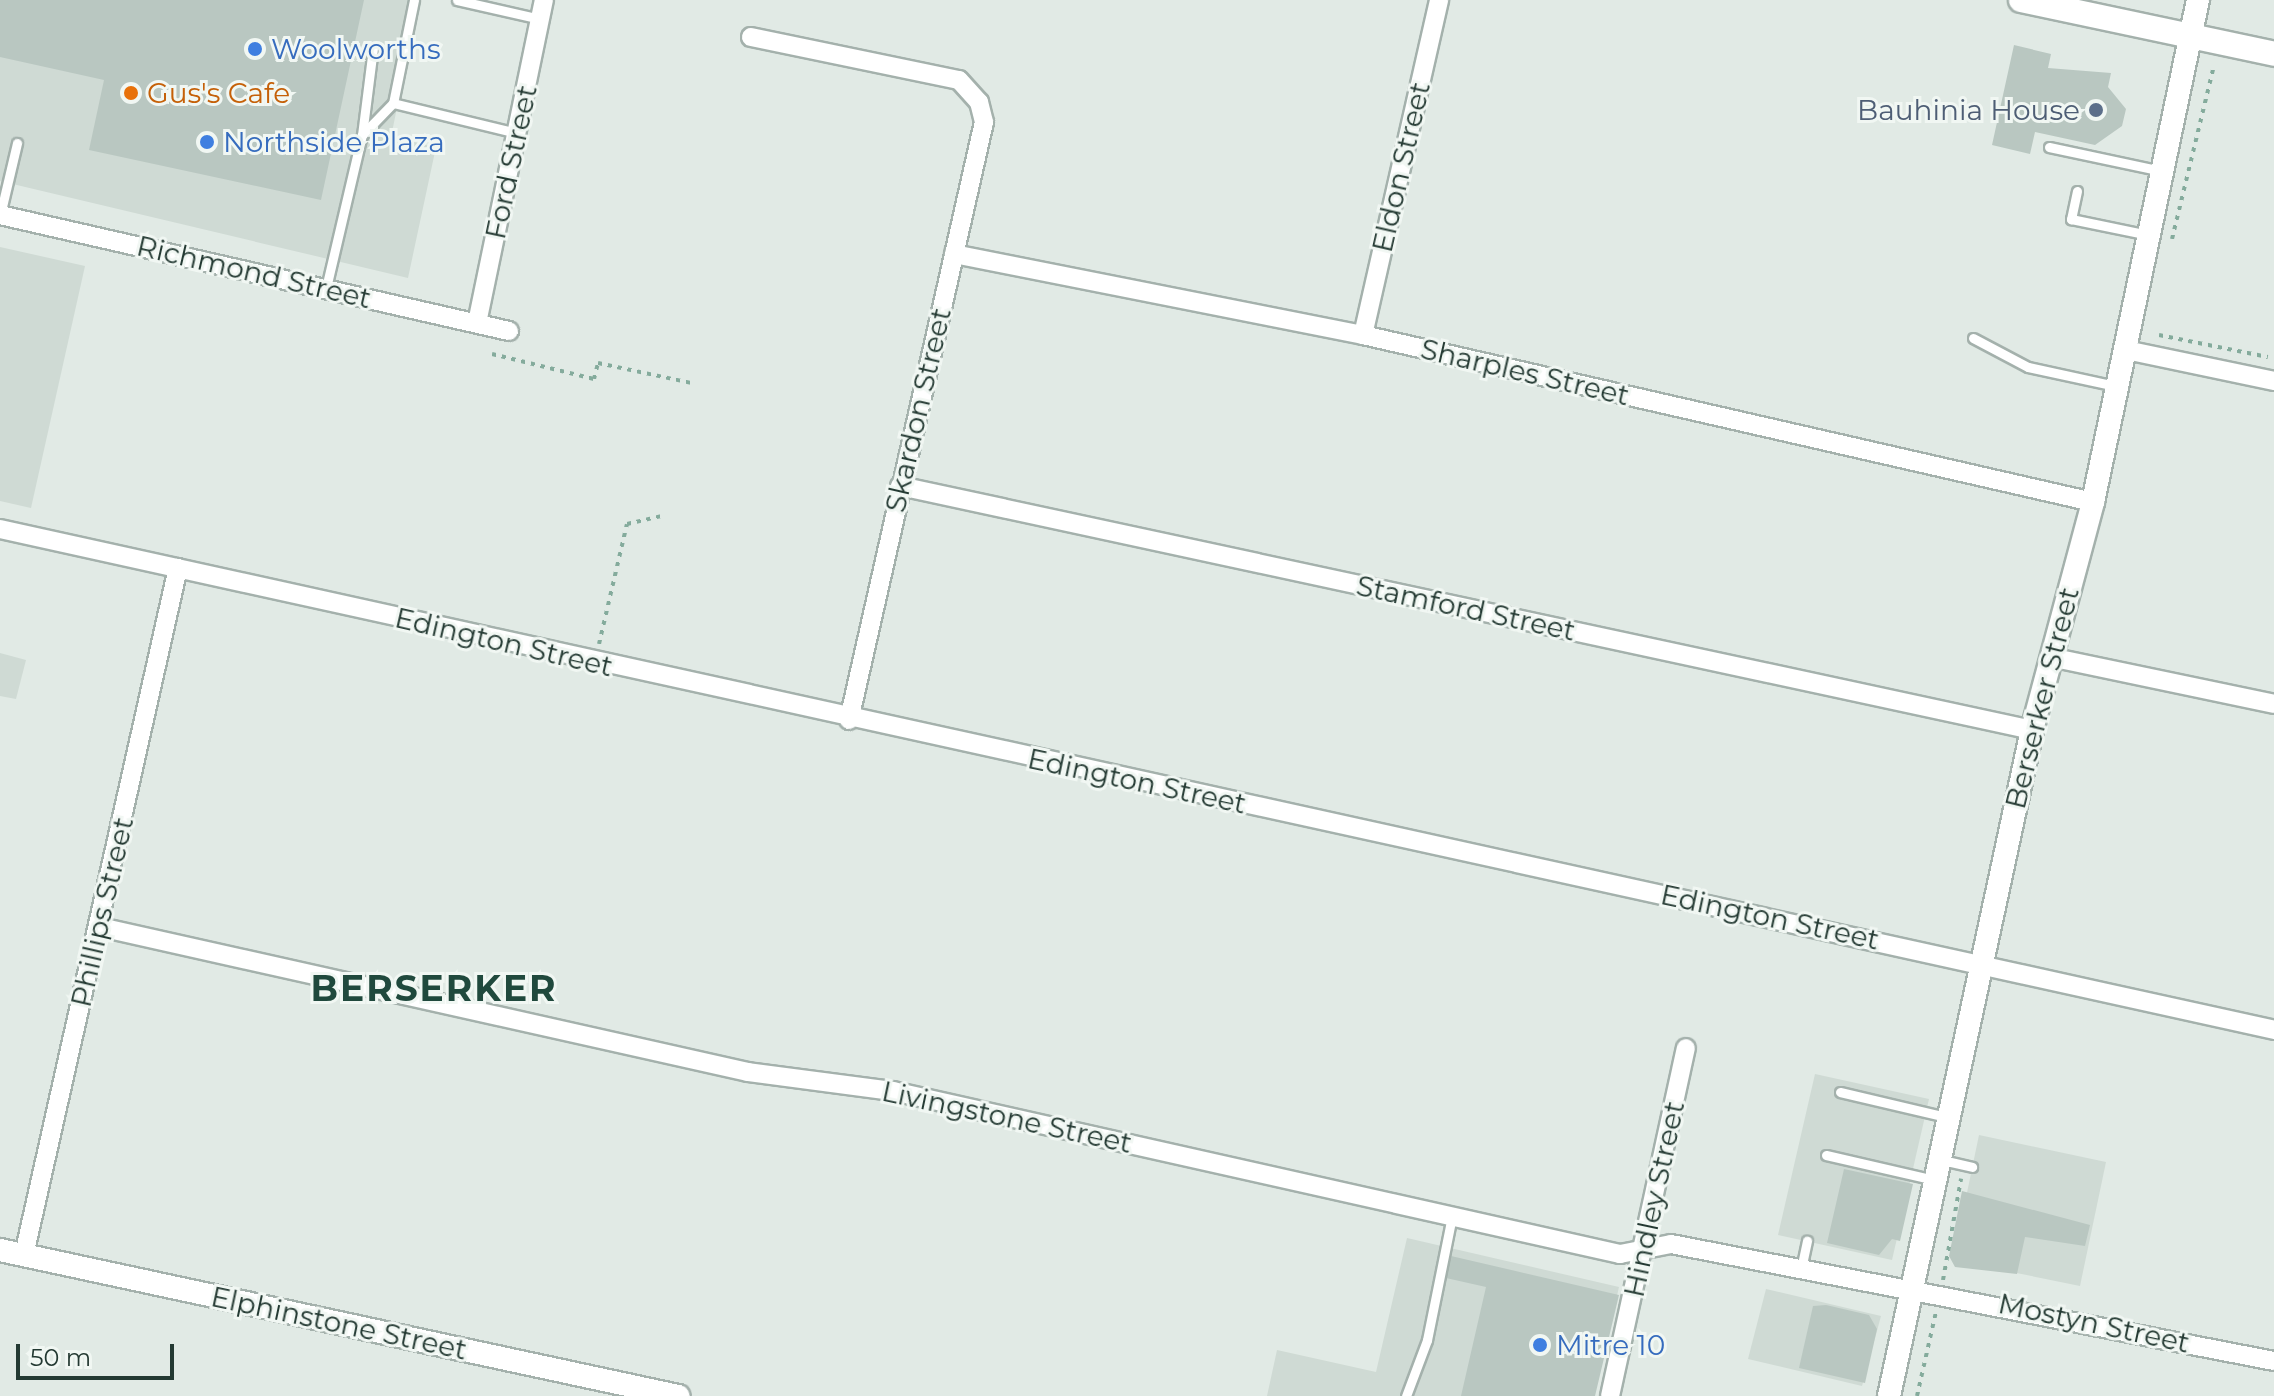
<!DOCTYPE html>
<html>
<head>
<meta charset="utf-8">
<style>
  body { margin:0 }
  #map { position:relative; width:2274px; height:1396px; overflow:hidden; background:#e1eae5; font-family:Montserrat,sans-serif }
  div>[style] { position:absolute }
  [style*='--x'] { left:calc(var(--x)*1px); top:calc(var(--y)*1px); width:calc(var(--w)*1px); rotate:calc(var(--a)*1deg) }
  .built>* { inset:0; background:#cfdad4 }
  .building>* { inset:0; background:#b9c7c1 }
  .path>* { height:4px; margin-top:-2px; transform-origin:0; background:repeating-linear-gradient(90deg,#84ab9c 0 4px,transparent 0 10px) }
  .roads { filter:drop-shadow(2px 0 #a4b1ac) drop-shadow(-2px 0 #a4b1ac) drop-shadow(0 2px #a4b1ac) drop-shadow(0 -2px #a4b1ac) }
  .service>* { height:9px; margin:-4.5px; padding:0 4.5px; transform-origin:4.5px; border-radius:4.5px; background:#fff }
  .minor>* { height:18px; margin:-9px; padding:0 9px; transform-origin:9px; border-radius:9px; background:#fff }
  .tertiary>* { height:22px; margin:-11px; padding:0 11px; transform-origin:11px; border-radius:11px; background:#fff }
  .secondary>* { height:24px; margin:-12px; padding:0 12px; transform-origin:12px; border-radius:12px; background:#fff }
  .dots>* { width:22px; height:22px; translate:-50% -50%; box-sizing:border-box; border:4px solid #f1f7f3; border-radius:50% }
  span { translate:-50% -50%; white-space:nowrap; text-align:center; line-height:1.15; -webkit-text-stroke:6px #f1f7f3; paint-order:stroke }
  .shop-label { font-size:28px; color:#366cbe }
  .left { translate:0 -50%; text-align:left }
  .food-label { font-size:28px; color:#c56008 }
  .service-label { font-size:28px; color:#4e5e75 }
  .right { translate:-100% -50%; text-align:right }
  .street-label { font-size:28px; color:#233932 }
  .district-label { font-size:36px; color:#20493d; font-weight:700; letter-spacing:2px }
  .scale { position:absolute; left:16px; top:1344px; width:158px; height:36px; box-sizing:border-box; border:4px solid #233932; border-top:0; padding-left:10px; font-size:24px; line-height:28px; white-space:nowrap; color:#233932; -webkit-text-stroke:6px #f1f7f3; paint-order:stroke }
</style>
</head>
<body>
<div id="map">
  <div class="built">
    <div style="clip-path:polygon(0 0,419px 0,391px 137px,436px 147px,408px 278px,0 181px)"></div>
    <div style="clip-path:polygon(0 247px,85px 266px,31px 508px,0 501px)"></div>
    <div style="clip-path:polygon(0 653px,26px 660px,16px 699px,0 696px)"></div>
    <div style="clip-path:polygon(1815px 1074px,1929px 1099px,1892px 1260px,1778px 1235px)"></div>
    <div style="clip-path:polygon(1979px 1135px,2106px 1162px,2080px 1286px,1953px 1260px)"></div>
    <div style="clip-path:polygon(1407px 1238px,1619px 1287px,1594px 1396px,1267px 1396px,1277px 1350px,1376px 1372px)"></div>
    <div style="clip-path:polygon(1766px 1289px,1881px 1316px,1862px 1386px,1748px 1359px)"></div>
  </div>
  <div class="building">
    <div style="clip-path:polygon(0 0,364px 0,321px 200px,89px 150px,104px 80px,0 57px)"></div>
    <div style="clip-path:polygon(2014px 45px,2051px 54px,2048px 68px,2111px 73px,2108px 87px,2126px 109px,2122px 126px,2095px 145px,2035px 132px,2030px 154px,1992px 145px)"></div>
    <div style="clip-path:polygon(1844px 1169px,1913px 1184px,1900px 1241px,1892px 1239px,1879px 1255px,1827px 1243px)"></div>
    <div style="clip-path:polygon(1962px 1191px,2090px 1225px,2085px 1246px,2025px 1237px,2017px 1274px,1955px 1267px,1949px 1256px)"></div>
    <div style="clip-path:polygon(1451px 1256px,1619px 1295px,1595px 1396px,1461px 1396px,1486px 1287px,1446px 1278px)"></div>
    <div style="clip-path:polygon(1826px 1305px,1869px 1315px,1877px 1329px,1865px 1383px,1799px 1368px,1813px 1306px)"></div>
  </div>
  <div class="path">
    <div style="--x:2172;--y:239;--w:179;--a:-76.4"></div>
    <div style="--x:2159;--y:335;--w:111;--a:11.4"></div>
    <div style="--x:492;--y:354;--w:105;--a:13.8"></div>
    <div style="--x:594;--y:379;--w:16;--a:-76"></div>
    <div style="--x:598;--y:363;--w:95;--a:12.1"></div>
    <div style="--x:599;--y:644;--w:123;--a:-76.9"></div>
    <div style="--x:627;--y:524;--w:36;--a:-13"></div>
    <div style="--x:1943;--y:1280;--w:103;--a:-79.9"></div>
    <div style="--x:1917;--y:1396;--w:86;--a:-77.3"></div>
  </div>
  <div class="roads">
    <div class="service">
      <div style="--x:414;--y:0;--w:105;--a:101.5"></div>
      <div style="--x:393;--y:103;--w:128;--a:13.6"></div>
      <div style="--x:457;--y:0;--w:85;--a:12.9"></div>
      <div style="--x:362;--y:135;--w:45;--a:-45.9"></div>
      <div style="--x:2049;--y:147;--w:116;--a:12"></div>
      <div style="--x:2077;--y:191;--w:29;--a:102"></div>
      <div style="--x:2071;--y:219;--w:80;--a:11.6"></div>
      <div style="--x:0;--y:215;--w:74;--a:-76.7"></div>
      <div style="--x:326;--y:288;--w:157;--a:-76.8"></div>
      <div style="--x:362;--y:135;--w:88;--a:-82.8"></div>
      <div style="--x:1973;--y:338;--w:62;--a:27.8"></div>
      <div style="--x:2028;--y:367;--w:89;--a:12.3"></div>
      <div style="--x:1840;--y:1092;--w:113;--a:13.3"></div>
      <div style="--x:1826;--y:1155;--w:111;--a:13"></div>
      <div style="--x:1942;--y:1160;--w:31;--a:13"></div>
      <div style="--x:1801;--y:1269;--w:29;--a:-78"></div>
      <div style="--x:1406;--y:1396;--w:60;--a:-69.4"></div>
      <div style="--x:1427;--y:1340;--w:126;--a:-78.6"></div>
    </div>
    <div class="minor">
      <div style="--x:751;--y:37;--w:212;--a:11.7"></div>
      <div style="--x:959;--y:80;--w:30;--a:48"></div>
      <div style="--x:979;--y:102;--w:21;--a:76"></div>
      <div style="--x:984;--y:122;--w:613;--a:102.72"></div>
      <div style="--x:0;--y:215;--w:522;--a:12.84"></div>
      <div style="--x:954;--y:254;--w:417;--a:11.2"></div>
      <div style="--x:1363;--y:335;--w:749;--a:12.89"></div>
      <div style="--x:477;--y:323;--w:330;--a:-78.3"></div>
      <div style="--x:1363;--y:335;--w:344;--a:-77.2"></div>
      <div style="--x:2126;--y:350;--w:151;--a:11.8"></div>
      <div style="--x:900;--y:486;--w:1158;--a:12.16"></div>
      <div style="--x:0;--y:529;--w:2329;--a:12.42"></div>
      <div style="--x:2050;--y:657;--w:229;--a:11.8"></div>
      <div style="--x:100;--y:927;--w:664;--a:12.61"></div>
      <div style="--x:748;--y:1072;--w:146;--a:7.5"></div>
      <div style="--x:893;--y:1091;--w:745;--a:12.64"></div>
      <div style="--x:1620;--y:1254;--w:52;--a:-11.1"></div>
      <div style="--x:1671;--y:1244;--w:614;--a:10.98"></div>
      <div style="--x:24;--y:1255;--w:704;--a:-77.37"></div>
      <div style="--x:1610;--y:1396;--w:356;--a:-77.7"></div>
    </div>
    <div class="tertiary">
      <div style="--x:0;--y:1250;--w:694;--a:12.15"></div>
      <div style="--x:1889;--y:1396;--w:681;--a:-77.88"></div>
      <div style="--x:2032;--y:730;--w:236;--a:-75"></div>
      <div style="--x:2093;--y:502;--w:513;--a:-78.19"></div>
    </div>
    <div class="secondary">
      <div style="--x:2021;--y:0;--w:259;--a:12"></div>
    </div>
  </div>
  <div class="dots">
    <div style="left:255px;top:49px;background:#3f7fe0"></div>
    <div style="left:131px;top:93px;background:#e8710a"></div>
    <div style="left:2096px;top:110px;background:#5c6f8a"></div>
    <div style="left:207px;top:142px;background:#3f7fe0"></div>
    <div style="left:1540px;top:1345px;background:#3f7fe0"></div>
  </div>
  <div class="shop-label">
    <span class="left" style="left:271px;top:49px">Woolworths</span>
    <span class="left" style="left:223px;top:142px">Northside Plaza</span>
    <span class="left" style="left:1556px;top:1345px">Mitre 10</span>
  </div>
  <div class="food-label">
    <span class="left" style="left:147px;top:93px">Gus's Cafe</span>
  </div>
  <div class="service-label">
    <span class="right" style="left:2080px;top:110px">Bauhinia House</span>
  </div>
  <div class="street-label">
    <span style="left:511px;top:162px;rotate:-78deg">Ford Street</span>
    <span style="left:1401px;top:167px;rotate:-77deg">Eldon Street</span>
    <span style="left:254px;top:272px;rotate:13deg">Richmond Street</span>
    <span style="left:1525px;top:372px;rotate:13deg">Sharples Street</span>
    <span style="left:918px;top:410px;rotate:-77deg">Skardon Street</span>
    <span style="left:1466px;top:608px;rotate:12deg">Stamford Street</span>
    <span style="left:504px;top:642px;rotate:13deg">Edington Street</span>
    <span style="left:2042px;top:698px;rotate:-76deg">Berserker Street</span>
    <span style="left:1137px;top:781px;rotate:12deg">Edington Street</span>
    <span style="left:102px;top:912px;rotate:-77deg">Phillips Street</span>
    <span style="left:1770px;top:917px;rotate:12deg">Edington Street</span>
    <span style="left:1007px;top:1117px;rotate:12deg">Livingstone Street</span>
    <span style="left:1654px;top:1199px;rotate:-78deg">Hindley Street</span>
    <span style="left:339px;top:1323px;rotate:12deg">Elphinstone Street</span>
    <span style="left:2094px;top:1323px;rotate:12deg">Mostyn Street</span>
  </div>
  <div class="district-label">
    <span style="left:434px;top:989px">BERSERKER</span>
  </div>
  <div class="scale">50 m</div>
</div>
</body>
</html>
